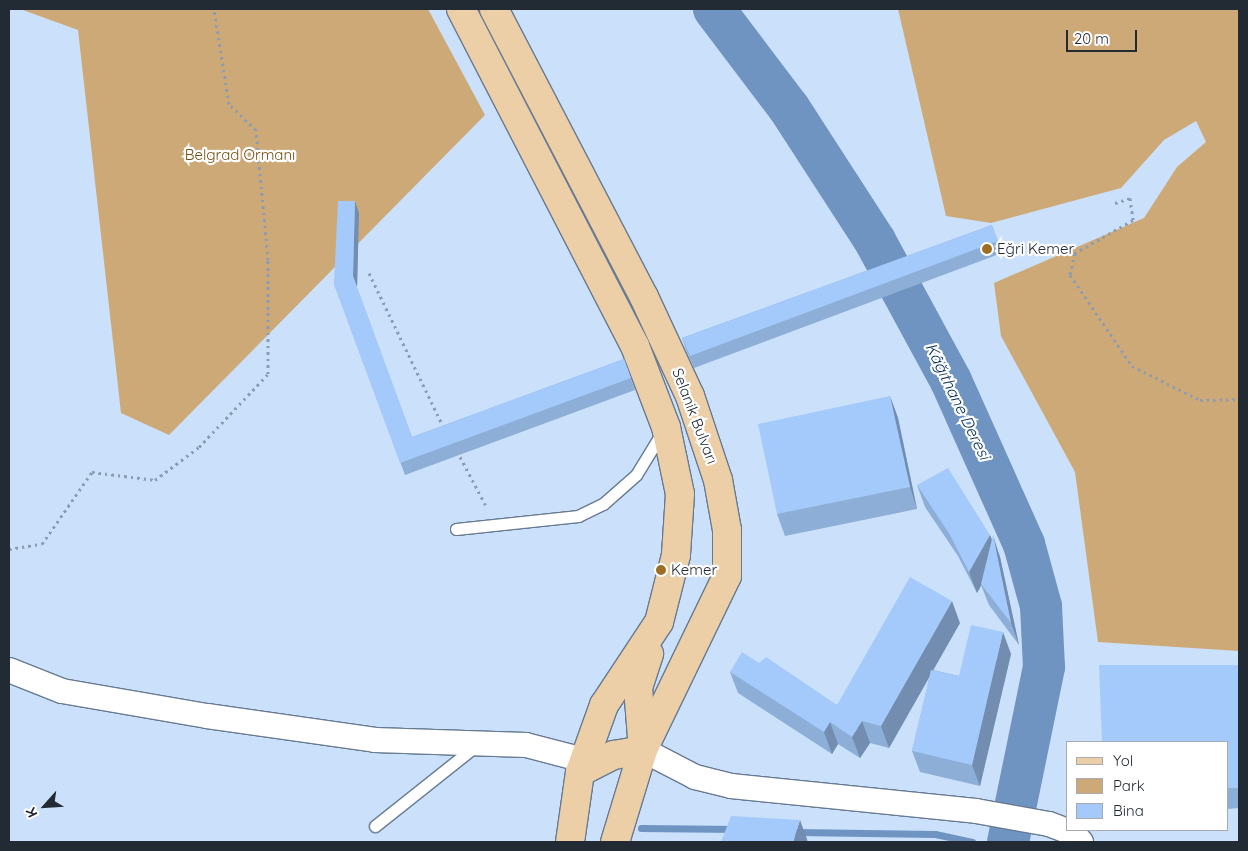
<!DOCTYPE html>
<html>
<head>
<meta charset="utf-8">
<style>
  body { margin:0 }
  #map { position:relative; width:1248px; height:851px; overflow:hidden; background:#cbe0fa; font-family:Quicksand,sans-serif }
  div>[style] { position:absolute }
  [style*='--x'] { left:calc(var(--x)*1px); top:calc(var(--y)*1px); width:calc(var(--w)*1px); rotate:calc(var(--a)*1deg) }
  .green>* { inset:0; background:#cea978 }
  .stream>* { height:7px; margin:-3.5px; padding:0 3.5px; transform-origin:3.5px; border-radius:3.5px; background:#6f94c2 }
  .river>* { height:42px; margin:-21px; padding:0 21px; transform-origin:21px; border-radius:21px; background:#6f94c2 }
  .path>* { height:3px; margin-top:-1.5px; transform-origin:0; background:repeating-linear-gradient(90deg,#8d9db1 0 2.5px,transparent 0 6.5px) }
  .roads { filter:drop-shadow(1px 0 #677a91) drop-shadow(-1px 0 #677a91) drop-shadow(0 1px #677a91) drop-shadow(0 -1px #677a91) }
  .service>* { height:11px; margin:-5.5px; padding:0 5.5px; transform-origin:5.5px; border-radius:5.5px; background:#fff }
  .minor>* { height:24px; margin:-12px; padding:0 12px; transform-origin:12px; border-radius:12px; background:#fff }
  .primary>* { height:28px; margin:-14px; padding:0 14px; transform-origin:14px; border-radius:14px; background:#eccea7 }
  .wall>* { inset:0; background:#8caed7 }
  .shaded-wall>* { inset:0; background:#728daf }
  .building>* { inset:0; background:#a3cafa }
  .dots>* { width:14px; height:14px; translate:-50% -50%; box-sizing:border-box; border:2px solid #fff; border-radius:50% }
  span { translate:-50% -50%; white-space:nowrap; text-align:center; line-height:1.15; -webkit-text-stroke:4.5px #fff; paint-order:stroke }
  .park-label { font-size:15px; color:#754f14 }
  .poi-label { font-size:15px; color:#222a34 }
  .left { translate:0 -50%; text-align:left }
  .street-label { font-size:15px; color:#222a34 }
  .water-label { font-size:16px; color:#032b56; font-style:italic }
  .frame { position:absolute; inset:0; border:10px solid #222a34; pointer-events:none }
  .legend { position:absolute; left:1066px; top:741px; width:162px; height:90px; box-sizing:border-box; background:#fff; border:1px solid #a7aaae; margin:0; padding:6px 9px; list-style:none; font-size:15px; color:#222a34 }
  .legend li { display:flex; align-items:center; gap:10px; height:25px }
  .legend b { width:25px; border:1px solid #a7aaae }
  .north { position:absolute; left:20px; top:781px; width:50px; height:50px; -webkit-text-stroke:4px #fff; paint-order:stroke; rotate:244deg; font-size:14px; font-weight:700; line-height:20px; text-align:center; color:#222a34 }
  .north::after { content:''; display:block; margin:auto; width:18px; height:22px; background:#222a34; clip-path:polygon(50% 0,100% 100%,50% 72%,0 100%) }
  .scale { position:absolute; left:1066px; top:30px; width:71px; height:22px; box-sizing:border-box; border:2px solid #222a34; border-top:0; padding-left:6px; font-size:15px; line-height:18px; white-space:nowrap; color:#222a34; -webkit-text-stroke:4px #fff; paint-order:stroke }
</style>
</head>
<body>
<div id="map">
  <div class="green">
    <div style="clip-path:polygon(20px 9px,428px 9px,485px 115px,169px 435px,121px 413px,78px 30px)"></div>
    <div style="clip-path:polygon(898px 9px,1239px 9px,1239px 651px,1098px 642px,1075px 472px,1001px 336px,994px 283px,1144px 218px,1177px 167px,1206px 142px,1196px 121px,1164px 140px,1121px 188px,991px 223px,946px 216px)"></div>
  </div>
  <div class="stream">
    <div style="--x:641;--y:828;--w:95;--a:0.6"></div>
    <div style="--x:796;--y:832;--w:139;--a:0.8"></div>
    <div style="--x:935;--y:834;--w:38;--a:12"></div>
  </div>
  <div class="river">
    <div style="--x:714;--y:9;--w:124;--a:52.9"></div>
    <div style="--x:789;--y:108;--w:158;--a:57.1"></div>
    <div style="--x:875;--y:241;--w:159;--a:61.5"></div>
    <div style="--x:951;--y:381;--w:179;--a:65.9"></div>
    <div style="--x:1024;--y:544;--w:64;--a:74.7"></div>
    <div style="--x:1041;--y:606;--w:61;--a:87.2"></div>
    <div style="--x:1044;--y:667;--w:179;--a:101.6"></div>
  </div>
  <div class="path">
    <div style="--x:1115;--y:203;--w:16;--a:-18"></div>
    <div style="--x:1130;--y:198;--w:22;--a:82"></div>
    <div style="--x:1133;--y:220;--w:67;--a:150.4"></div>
    <div style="--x:1075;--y:253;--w:23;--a:103"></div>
    <div style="--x:1070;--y:275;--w:110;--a:55.7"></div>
    <div style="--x:1132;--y:366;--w:76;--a:26.6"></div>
    <div style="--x:1200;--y:400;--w:39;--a:-1"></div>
    <div style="--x:369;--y:273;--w:172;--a:64.2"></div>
    <div style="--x:457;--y:451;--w:64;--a:62.2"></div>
    <div style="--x:9;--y:549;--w:33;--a:-9"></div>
    <div style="--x:42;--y:544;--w:88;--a:-55.2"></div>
    <div style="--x:92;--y:472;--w:64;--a:7.2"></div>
    <div style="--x:155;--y:480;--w:55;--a:-36.9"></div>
    <div style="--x:199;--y:447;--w:100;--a:-46.6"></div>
    <div style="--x:268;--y:374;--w:114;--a:-90"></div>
    <div style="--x:268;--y:260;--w:131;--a:-95.3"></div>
    <div style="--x:256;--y:130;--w:37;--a:-136"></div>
    <div style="--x:229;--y:104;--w:96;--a:-99"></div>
  </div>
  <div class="roads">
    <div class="service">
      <div style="--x:456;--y:529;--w:123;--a:-6.1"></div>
      <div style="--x:578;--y:516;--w:28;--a:-26"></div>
      <div style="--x:603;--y:504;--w:44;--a:-41.3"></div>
      <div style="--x:636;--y:475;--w:52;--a:-58.5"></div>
      <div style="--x:375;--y:826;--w:130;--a:-38.5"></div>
    </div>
    <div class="minor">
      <div style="--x:9;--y:670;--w:57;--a:21.6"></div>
      <div style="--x:62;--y:691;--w:147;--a:9.8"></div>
      <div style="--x:207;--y:716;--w:170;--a:8.1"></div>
      <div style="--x:375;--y:740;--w:151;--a:1.9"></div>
      <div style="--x:526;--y:745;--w:60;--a:14.5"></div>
      <div style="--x:643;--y:750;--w:59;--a:27.4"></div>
      <div style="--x:695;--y:777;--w:37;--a:14"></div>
      <div style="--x:731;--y:786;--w:246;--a:5.8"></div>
      <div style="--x:976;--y:811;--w:74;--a:10.1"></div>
      <div style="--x:1049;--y:824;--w:26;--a:21"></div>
      <div style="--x:1073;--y:833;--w:12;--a:48"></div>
    </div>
    <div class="primary">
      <div style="--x:461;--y:9;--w:379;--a:62.7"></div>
      <div style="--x:635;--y:346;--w:87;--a:69.1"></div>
      <div style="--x:666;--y:427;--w:68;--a:78.2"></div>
      <div style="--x:680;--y:494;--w:61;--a:93.8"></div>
      <div style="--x:676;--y:555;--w:69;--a:104.2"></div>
      <div style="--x:659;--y:622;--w:100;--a:123.5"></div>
      <div style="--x:604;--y:705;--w:71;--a:109.7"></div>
      <div style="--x:580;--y:772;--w:71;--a:98.1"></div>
      <div style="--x:494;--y:9;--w:325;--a:62.5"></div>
      <div style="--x:644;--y:297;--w:109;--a:65.1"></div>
      <div style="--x:690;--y:396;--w:89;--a:71.6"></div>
      <div style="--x:718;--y:480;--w:51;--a:79.8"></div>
      <div style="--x:727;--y:530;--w:46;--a:90"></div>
      <div style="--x:727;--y:576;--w:193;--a:115.8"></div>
      <div style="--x:643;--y:750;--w:96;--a:106.9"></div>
      <div style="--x:580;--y:772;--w:38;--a:-27"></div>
      <div style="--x:614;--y:755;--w:29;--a:-10"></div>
      <div style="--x:643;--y:750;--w:62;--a:-94.6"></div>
      <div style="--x:638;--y:688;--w:36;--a:-72"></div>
    </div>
  </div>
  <div class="wall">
    <div style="clip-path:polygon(355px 201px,359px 213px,357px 288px,412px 437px,624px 359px,635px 390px,405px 475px,334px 284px)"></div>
    <div style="clip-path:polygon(992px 225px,1002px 253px,694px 368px,686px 350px,682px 338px)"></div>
    <div style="clip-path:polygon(890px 396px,898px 418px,917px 509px,785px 536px,777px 514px)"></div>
    <div style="clip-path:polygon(917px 485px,990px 535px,1000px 557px,1019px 645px,989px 605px,981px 585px,977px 593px,958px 556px,925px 507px)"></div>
    <div style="clip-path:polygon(960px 623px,933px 670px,959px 676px,1011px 654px,980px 786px,920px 772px,912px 751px,930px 676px,889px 748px,870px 743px,860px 758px,838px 744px,832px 754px,738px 693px,730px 672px,759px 663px,837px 705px)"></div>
    <div style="clip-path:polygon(1239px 665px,1239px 808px,1227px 809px,1227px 742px,1102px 742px)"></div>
  </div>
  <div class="shaded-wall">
    <div style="clip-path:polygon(355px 201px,359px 213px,357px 288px,353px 276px)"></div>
    <div style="clip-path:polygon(890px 396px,898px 418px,917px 509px,910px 487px)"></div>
    <div style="clip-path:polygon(990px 535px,997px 555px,993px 535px,1000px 557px,1019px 645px,1011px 623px,997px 557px,977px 593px,969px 572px)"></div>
    <div style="clip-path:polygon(952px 601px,960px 623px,889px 748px,881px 726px)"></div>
    <div style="clip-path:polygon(1003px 632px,1011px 654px,980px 786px,972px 765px)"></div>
    <div style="clip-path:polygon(862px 721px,870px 743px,860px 758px,852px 737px)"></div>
    <div style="clip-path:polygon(830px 722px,838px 744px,832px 754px,824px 732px)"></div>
    <div style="clip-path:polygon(800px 820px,808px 842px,793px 842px)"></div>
  </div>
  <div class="building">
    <div style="clip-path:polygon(338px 201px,355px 201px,353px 276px,412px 437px,624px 359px,631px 378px,400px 463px,334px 284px)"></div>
    <div style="clip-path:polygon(992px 225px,998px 241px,690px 356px,682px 338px)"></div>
    <div style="clip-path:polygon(890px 396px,910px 487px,777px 514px,758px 424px)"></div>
    <div style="clip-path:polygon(948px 468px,990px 535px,969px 572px,950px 535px,917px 485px)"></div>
    <div style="clip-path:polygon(993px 535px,1011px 623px,981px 584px)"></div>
    <div style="clip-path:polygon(910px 577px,952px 601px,881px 726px,862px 721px,852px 737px,830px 722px,824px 732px,730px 672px,742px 652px,759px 663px,766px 657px,837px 705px)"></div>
    <div style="clip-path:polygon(971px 625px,1003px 632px,972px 765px,912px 751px,931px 670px,959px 676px)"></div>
    <div style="clip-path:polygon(1099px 665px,1239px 665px,1239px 788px,1227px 788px,1227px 742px,1157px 742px,1157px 741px,1102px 742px)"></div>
    <div style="clip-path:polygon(731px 816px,800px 820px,793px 842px,721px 842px)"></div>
  </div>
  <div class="dots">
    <div style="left:987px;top:249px;background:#9f6d22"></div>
    <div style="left:661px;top:570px;background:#9f6d22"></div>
  </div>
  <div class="park-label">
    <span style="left:240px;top:155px">Belgrad Ormanı</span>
  </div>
  <div class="poi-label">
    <span class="left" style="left:997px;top:249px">Eğri Kemer</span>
    <span class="left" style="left:671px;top:570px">Kemer</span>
  </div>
  <div class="street-label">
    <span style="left:695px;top:416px;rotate:69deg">Selanik Bulvarı</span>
  </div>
  <div class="water-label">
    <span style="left:958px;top:401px;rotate:64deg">Kâğıthane Deresi</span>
  </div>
  <div class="frame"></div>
  <ul class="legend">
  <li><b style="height:6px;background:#eccea7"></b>Yol</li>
  <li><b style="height:14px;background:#cea978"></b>Park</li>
  <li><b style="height:14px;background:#a3cafa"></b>Bina</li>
  </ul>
  <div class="north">K</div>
  <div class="scale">20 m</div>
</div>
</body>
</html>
